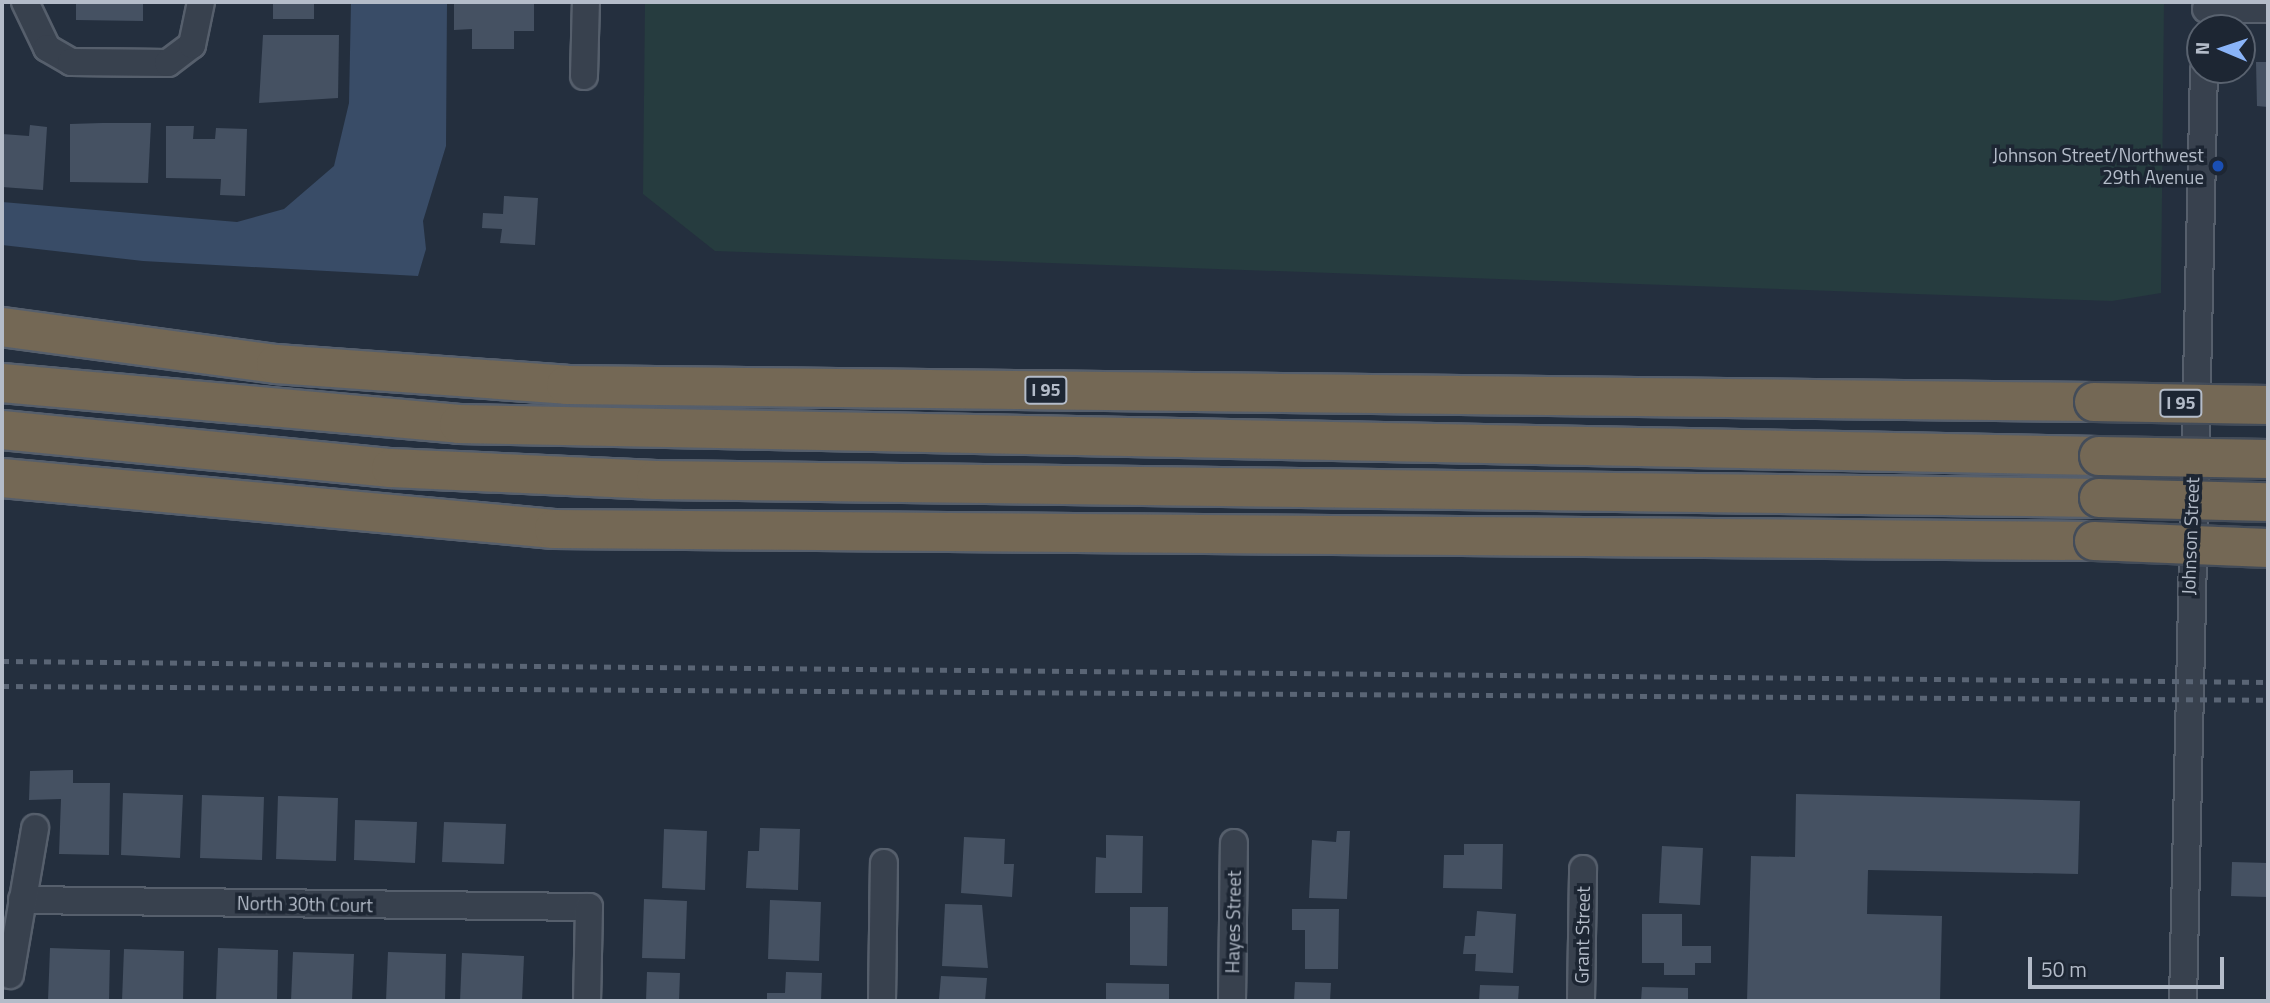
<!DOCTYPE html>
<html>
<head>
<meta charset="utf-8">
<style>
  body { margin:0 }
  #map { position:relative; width:2270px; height:1003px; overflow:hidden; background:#242f3e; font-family:"Titillium Web",sans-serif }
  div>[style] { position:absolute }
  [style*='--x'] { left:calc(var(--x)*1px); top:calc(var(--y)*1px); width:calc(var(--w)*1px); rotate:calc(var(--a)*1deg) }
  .green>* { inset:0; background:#263c3f }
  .water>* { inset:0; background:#394c67 }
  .building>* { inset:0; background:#455162 }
  .roads { filter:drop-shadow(2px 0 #565f6c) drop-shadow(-2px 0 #565f6c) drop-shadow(0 2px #565f6c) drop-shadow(0 -2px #565f6c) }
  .minor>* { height:26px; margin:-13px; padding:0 13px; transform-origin:13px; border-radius:13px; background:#38414e }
  .highway>* { height:38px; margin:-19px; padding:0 19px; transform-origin:19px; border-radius:19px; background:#746855 }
  .rail>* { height:5px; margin-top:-2.5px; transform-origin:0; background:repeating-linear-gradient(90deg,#5a6575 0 7px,transparent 0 14px) }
  .bridges { filter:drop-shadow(2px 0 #434c59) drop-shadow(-2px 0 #434c59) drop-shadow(0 2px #434c59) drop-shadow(0 -2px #434c59) }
  .highway-bridge>* { height:38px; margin:-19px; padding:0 19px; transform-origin:19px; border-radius:19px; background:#746855 }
  .dots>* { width:19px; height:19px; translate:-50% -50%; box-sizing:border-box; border:4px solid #1d2633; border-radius:50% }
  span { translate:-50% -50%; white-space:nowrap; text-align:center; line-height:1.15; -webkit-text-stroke:7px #1d2633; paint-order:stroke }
  .shield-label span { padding:2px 5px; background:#1d2633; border:2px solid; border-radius:5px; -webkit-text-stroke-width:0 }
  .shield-label { font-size:18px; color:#b4bcc9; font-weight:700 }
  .poi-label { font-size:19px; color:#b4bcc9 }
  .right { translate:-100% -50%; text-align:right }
  .street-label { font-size:19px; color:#b4bcc9 }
  .frame { position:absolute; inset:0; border:4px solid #b4bcc9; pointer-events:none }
  .north { position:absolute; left:2186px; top:14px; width:70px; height:70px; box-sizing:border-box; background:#1d2633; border:2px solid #59626f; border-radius:50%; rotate:272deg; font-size:19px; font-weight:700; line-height:28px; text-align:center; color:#b4bcc9 }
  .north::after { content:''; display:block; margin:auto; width:24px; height:32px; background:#8ab4f8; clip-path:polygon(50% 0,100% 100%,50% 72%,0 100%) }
  .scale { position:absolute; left:2028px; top:957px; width:196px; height:32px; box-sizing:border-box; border:4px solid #b4bcc9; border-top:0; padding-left:9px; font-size:21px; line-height:24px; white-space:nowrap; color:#b4bcc9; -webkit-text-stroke:5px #1d2633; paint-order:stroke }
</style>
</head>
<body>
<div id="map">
  <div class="green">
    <div style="clip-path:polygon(645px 2px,2164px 2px,2161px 293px,2112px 301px,715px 251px,643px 194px)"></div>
  </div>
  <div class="water">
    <div style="clip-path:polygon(351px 2px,447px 2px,446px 146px,423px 221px,426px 249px,418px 276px,143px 261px,2px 245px,2px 202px,237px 222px,284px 209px,334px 166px,349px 103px)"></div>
  </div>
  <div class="building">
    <div style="clip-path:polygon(76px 2px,143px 2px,143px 21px,76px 20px)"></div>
    <div style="clip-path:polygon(273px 2px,314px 2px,314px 19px,273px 19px)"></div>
    <div style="clip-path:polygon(454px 2px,534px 2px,534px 31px,514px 31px,514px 49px,472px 49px,472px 29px,454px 30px)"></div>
    <div style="clip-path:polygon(263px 35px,339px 35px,338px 98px,259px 103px)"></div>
    <div style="clip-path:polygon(2256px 62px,2268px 62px,2268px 107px,2257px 106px)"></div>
    <div style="clip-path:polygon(102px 123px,151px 123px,148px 183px,70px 182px,70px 124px)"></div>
    <div style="clip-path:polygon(30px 125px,47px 127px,43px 190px,2px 187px,2px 134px,29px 136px)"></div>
    <div style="clip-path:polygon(166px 126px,194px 126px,193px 139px,215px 139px,216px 128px,247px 129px,245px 196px,220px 195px,221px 179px,166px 178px)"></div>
    <div style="clip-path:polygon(504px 196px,538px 198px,535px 245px,500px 243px,502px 229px,482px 228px,483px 213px,503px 214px)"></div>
    <div style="clip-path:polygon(73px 770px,73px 783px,110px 783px,109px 855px,59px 854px,61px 799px,29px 800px,30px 771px)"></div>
    <div style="clip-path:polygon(123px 793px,183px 795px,180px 858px,121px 855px)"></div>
    <div style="clip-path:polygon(1796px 794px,2080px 801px,2078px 874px,1868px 870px,1867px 914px,1942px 916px,1940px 1001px,1747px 1001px,1751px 856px,1795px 857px)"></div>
    <div style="clip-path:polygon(202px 795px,264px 797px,262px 860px,200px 858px)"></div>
    <div style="clip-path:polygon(278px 796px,338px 798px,336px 861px,276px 859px)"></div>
    <div style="clip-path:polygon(355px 820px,417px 822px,415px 863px,354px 860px)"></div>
    <div style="clip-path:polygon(444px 822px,506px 824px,504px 864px,442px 862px)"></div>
    <div style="clip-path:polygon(760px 828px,800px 829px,798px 890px,746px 888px,748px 851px,759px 851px)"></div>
    <div style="clip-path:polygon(664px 829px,707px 831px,705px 890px,662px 888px)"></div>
    <div style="clip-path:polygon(1337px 831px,1350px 831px,1347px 899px,1309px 898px,1312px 840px,1336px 842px)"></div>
    <div style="clip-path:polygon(1106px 835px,1143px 836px,1142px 893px,1095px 893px,1096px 857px,1106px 858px)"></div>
    <div style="clip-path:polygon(964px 837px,1005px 839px,1004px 864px,1014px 864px,1012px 897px,961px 893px)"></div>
    <div style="clip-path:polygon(1464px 844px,1503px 844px,1502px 889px,1443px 888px,1444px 855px,1464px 855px)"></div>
    <div style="clip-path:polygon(1662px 846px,1703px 848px,1700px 905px,1659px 903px)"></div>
    <div style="clip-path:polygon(2232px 862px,2268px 863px,2268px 897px,2231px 896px)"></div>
    <div style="clip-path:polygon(644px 899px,687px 901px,685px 959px,642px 958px)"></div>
    <div style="clip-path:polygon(770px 900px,821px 902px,819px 961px,768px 959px)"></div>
    <div style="clip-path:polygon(945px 904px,982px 905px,988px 968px,942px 966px)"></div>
    <div style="clip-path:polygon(1130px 907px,1168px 907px,1167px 966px,1130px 965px)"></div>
    <div style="clip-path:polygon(1292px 909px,1339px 909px,1338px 969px,1305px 969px,1305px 930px,1292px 930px)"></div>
    <div style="clip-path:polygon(1477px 911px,1516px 914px,1513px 973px,1475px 971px,1476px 954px,1463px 954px,1465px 936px,1475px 936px)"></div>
    <div style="clip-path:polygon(1642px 914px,1682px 914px,1682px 946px,1711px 946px,1711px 963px,1695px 963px,1695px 975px,1664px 975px,1664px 963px,1642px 963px)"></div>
    <div style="clip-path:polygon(50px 948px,110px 950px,109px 1001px,48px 1001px)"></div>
    <div style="clip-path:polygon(218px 948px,278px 950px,277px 1001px,216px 1001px)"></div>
    <div style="clip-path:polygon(124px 949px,184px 951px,183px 1001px,122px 1001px)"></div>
    <div style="clip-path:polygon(293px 952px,354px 954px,352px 1001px,291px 1001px)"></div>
    <div style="clip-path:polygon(388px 952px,446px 954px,445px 1001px,386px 1001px)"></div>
    <div style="clip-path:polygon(462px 953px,524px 956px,522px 1001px,460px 1001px)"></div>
    <div style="clip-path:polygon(647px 972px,680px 973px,679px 1001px,646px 1001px)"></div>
    <div style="clip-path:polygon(786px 972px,822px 973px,821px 1001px,767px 1001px,767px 993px,785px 993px)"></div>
    <div style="clip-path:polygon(941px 976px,987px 978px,985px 1001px,939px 999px)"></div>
    <div style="clip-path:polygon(1295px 982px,1331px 983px,1330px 1001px,1294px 1001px)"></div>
    <div style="clip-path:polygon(1106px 983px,1169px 984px,1169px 1001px,1106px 1001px)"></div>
    <div style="clip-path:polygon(1480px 985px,1519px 986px,1518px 1001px,1479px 1001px)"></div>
    <div style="clip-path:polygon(1642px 987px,1688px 988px,1688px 1001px,1641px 1001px)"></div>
  </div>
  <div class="roads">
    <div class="minor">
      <div style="--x:25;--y:2;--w:51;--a:64.4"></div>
      <div style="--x:47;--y:48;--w:28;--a:30"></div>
      <div style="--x:71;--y:62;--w:97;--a:0.6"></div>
      <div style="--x:168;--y:63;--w:30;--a:-37"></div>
      <div style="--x:192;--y:45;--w:44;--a:-78.2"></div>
      <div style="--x:2206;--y:9;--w:62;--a:0"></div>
      <div style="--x:584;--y:76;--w:74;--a:-88.5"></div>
      <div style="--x:22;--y:900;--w:567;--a:0.71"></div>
      <div style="--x:589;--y:907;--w:94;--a:91.2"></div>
      <div style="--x:10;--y:975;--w:149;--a:-80.3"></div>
      <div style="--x:882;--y:1001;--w:138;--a:-89.2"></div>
      <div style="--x:1232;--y:1001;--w:158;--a:-89.3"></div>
      <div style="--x:1581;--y:1001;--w:132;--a:-89.1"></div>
      <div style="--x:2183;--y:1001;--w:931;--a:-88.71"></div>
    </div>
    <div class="highway">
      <div style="--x:2;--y:327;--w:276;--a:7.7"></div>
      <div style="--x:276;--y:364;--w:291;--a:4.1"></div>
      <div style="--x:566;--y:385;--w:1528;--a:0.64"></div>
      <div style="--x:2;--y:383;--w:459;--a:5.1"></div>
      <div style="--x:459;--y:424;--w:1640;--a:1.12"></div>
      <div style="--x:2;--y:430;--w:391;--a:5.6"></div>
      <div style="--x:391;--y:468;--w:265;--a:2.6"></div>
      <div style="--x:656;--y:480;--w:1443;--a:0.71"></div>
      <div style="--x:2;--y:478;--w:554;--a:5.28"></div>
      <div style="--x:554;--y:529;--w:1540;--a:0.45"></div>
    </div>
  </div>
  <div class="rail">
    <div style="--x:2;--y:661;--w:2266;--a:0.53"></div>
    <div style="--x:2;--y:686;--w:2266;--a:0.35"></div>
  </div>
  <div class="bridges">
    <div class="highway-bridge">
      <div style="--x:2094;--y:402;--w:174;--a:1"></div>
      <div style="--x:2099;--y:456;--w:169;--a:1"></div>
      <div style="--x:2099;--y:498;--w:169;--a:1.4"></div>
      <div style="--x:2094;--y:541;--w:174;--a:2.3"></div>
    </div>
  </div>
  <div class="dots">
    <div style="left:2218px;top:166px;background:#1a4fb4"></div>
  </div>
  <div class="shield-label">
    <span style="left:1046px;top:390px">I 95</span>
    <span style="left:2181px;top:403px">I 95</span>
  </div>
  <div class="poi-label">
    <span class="right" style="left:2204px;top:166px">Johnson Street/Northwest<br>29th Avenue</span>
  </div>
  <div class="street-label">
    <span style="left:2190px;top:536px;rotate:-88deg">Johnson Street</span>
    <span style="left:305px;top:904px;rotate:1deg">North 30th Court</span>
    <span style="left:1233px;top:922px;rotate:-89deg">Hayes Street</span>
    <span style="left:1582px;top:935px;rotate:-89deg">Grant Street</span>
  </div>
  <div class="frame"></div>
  <div class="north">N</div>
  <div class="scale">50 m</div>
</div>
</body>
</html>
